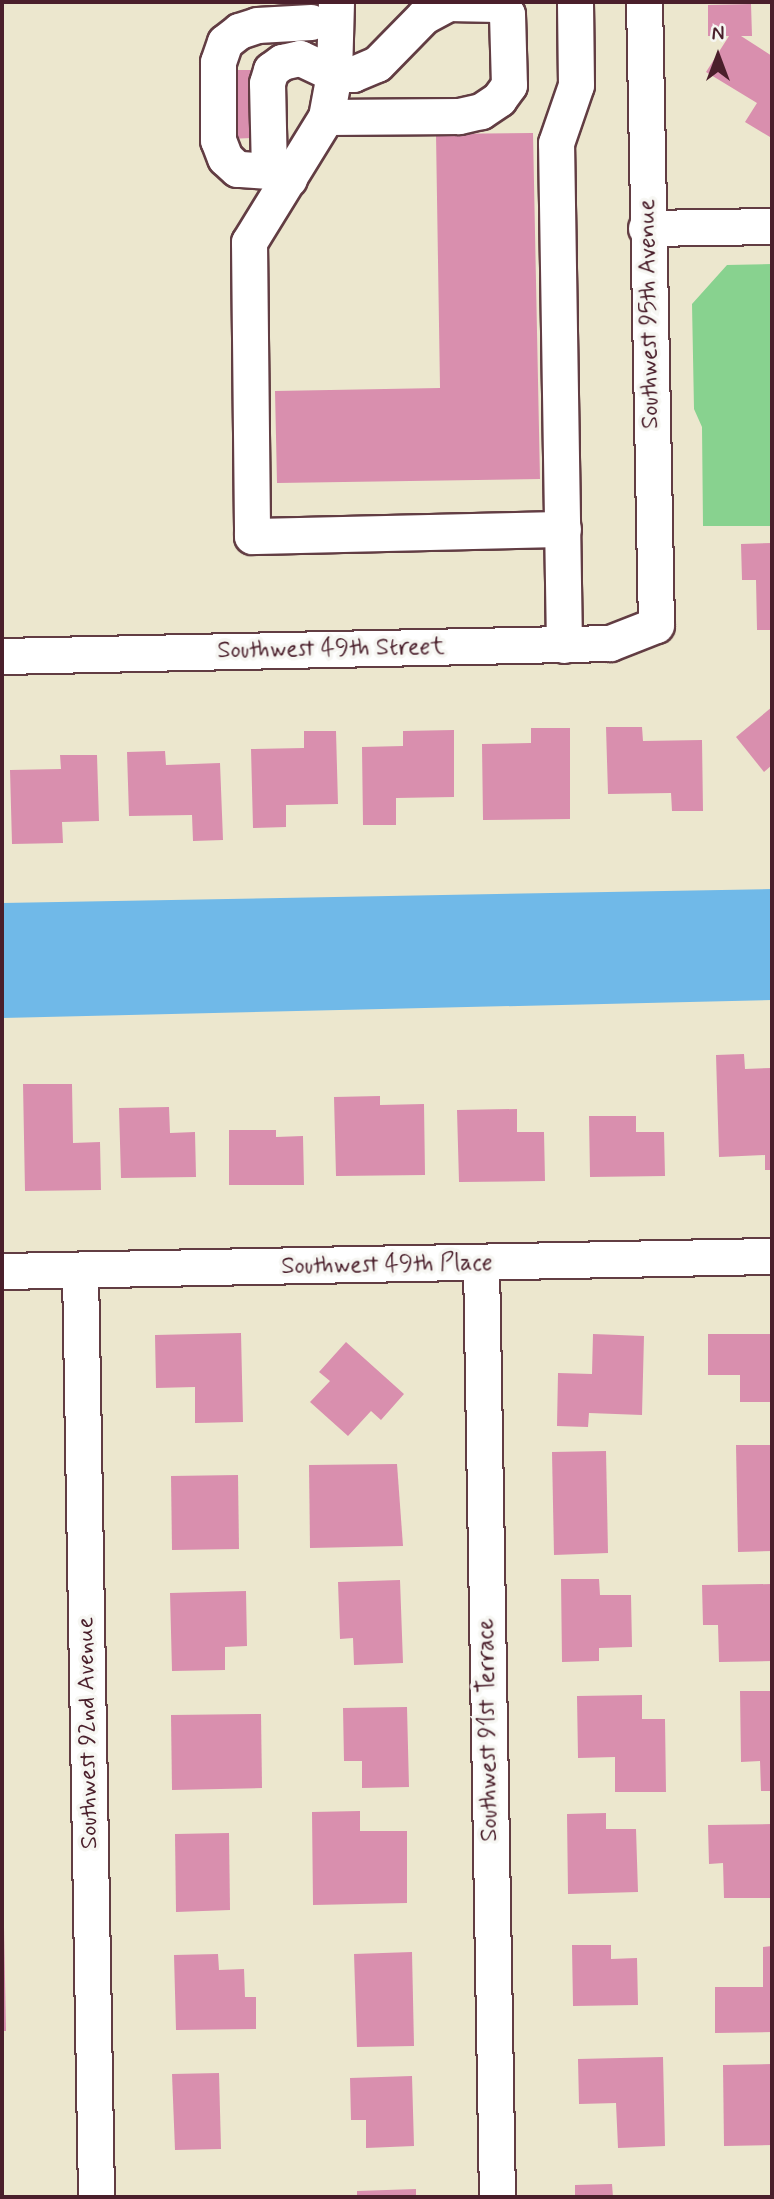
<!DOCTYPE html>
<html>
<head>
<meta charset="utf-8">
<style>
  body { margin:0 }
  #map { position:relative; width:774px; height:2199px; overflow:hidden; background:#ece7ce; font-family:Mynerve,sans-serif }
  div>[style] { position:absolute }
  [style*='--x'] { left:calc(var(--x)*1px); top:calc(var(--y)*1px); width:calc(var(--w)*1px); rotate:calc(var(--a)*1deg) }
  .green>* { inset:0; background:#88d28f }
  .water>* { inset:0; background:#70b9e8 }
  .building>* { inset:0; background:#d98fae }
  .roads { filter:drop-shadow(2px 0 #623d43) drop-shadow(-2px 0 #623d43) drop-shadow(0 2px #623d43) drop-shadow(0 -2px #623d43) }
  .minor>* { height:35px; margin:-17.5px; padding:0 17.5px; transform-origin:17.5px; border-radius:17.5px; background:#fff }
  span { translate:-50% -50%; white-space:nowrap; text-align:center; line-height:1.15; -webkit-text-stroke:7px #f6f6f2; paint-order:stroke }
  .street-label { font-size:24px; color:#4a1f2b }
  .frame { position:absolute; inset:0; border:4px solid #4a1f2b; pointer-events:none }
  .north { position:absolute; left:683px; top:21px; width:70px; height:70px; -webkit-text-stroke:5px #f6f6f2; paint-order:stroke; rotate:0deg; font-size:19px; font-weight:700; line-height:28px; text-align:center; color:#4a1f2b }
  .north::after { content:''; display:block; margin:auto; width:24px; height:32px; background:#4a1f2b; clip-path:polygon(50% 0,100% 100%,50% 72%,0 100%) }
</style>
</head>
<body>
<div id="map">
  <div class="green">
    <div style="clip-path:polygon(772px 264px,772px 526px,703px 526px,702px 427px,694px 409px,692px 304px,727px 265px)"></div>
  </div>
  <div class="water">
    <div style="clip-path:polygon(772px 889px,772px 1000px,2px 1018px,2px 903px)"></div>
  </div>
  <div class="building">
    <div style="clip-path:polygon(751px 4px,752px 36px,741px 36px,772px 56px,770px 137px,745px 122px,757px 103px,706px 72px,729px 36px,708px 36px,708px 5px)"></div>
    <div style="clip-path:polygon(227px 70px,252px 70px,252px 138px,227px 139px)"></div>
    <div style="clip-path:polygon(533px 133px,540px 479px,277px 483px,275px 391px,440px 388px,436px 134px)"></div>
    <div style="clip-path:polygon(772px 543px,772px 630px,757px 630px,756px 580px,742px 580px,741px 544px)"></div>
    <div style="clip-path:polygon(772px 707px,772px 765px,764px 772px,736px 737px)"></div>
    <div style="clip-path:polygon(606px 727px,642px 727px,643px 741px,702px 740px,703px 811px,672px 811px,671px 793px,608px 794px)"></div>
    <div style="clip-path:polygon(531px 728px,570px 728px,570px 819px,483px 820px,482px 744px,531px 743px)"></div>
    <div style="clip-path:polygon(454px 730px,454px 797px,396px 798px,396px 825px,363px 825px,362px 747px,403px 746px,403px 731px)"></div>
    <div style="clip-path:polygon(304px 731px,336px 731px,338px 804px,286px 805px,286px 827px,253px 828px,251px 749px,304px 748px)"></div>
    <div style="clip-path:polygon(165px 751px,166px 765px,220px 763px,223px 840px,193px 841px,192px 815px,129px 816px,127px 752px)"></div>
    <div style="clip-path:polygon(60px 755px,97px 755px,99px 821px,62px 822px,63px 843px,12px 844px,10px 770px,61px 769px)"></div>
    <div style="clip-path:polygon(744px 1054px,745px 1069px,772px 1068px,772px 1170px,765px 1170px,765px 1155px,719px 1157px,716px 1055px)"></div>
    <div style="clip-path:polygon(23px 1084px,72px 1084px,73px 1143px,100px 1142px,101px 1190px,25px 1191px)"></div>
    <div style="clip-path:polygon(380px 1096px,380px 1105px,424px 1104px,425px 1175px,336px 1176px,334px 1097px)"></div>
    <div style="clip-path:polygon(169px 1107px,170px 1133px,195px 1132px,196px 1177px,121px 1178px,119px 1108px)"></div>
    <div style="clip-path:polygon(517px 1109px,517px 1132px,544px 1132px,545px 1181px,459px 1182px,457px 1110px)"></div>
    <div style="clip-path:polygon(589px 1116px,636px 1116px,636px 1132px,664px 1132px,665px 1176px,590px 1177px)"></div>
    <div style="clip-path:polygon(229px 1130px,276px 1130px,276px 1137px,303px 1136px,304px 1185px,229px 1185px)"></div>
    <div style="clip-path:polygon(241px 1333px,243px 1422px,195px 1423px,195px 1387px,156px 1388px,155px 1335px)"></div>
    <div style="clip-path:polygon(593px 1334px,644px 1336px,642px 1415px,589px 1413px,588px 1427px,557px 1426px,558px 1373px,592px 1374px)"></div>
    <div style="clip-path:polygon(708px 1334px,772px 1334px,772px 1402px,740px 1402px,740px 1375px,708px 1375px)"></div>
    <div style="clip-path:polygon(346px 1342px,404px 1394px,381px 1420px,371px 1411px,348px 1436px,310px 1402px,330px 1381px,319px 1372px)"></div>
    <div style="clip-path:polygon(736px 1445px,772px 1445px,772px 1551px,738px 1552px)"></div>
    <div style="clip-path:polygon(606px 1451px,608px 1553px,554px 1555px,552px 1452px)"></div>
    <div style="clip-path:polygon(397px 1464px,403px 1546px,310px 1548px,309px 1465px)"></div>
    <div style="clip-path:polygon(238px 1475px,239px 1549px,172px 1550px,171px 1476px)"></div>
    <div style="clip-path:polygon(561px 1579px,599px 1579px,600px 1595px,631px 1595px,632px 1647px,599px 1648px,599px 1661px,562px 1662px)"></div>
    <div style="clip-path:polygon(400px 1580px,403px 1663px,354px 1665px,353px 1638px,340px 1639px,338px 1582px)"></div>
    <div style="clip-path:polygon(772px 1584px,772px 1661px,719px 1662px,718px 1625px,703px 1625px,702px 1585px)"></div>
    <div style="clip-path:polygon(246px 1591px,247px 1646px,225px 1647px,225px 1670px,172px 1671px,170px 1593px)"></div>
    <div style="clip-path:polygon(740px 1691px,772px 1691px,772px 1791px,761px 1791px,760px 1761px,741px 1762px)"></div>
    <div style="clip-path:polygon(642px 1695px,642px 1719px,665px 1719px,666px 1792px,615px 1792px,615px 1757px,578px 1758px,577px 1696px)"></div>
    <div style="clip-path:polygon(407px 1707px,409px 1787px,362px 1788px,362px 1761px,344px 1761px,343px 1708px)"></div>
    <div style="clip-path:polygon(261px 1714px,262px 1788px,172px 1790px,171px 1715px)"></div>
    <div style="clip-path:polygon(360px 1811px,360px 1831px,407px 1831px,407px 1903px,313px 1905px,312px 1812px)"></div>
    <div style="clip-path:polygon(606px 1813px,606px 1829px,636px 1829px,638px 1892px,568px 1894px,567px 1814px)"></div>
    <div style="clip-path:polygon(772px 1824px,772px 1898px,724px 1898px,723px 1863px,709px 1864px,708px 1825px)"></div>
    <div style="clip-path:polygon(229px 1833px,230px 1910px,176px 1912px,175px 1834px)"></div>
    <div style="clip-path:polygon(2px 1927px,4px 1927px,6px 2031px,2px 2031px)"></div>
    <div style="clip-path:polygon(572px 1945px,611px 1945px,611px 1959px,637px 1958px,638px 2005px,573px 2006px)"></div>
    <div style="clip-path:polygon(772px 1946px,772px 2032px,715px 2033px,715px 1987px,763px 1987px,763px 1947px)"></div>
    <div style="clip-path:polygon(412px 1952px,414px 2046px,357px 2047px,354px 1954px)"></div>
    <div style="clip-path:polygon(218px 1954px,219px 1970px,244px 1969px,245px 1997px,256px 1997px,256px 2029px,176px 2030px,174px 1955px)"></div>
    <div style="clip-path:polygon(663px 2057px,665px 2146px,618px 2148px,616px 2103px,579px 2104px,578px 2059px)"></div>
    <div style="clip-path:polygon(772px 2064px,772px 2145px,724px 2146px,723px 2065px)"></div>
    <div style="clip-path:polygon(219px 2073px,221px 2149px,175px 2150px,172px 2074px)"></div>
    <div style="clip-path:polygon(412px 2076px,414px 2146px,366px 2148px,366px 2120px,351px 2120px,350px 2078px)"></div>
    <div style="clip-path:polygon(612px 2184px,613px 2197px,575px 2197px,575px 2185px)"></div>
    <div style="clip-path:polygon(416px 2189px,416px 2197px,357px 2197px,357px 2191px)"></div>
  </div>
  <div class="roads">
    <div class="minor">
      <div style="--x:336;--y:2;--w:72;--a:91.6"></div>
      <div style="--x:334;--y:74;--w:44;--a:100.5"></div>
      <div style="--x:326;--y:117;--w:147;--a:121.6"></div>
      <div style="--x:249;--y:242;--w:294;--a:89.4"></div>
      <div style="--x:252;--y:536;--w:311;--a:-1.3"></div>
      <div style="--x:269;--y:171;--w:88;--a:-91.3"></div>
      <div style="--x:267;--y:83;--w:14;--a:-73"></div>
      <div style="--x:271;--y:70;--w:14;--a:-36"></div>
      <div style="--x:282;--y:62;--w:18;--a:-13"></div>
      <div style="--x:300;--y:58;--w:38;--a:25"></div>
      <div style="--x:334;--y:74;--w:19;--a:0"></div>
      <div style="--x:353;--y:74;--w:26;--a:-23"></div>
      <div style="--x:377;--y:64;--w:67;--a:-45.6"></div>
      <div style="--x:424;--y:16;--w:27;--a:-28"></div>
      <div style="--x:448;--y:3;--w:49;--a:1.2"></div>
      <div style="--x:497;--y:4;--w:14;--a:45"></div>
      <div style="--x:507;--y:14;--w:71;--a:88.4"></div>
      <div style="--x:509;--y:85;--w:17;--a:126"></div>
      <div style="--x:499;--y:99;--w:22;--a:146"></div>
      <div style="--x:481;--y:111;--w:23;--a:167"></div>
      <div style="--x:459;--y:116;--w:133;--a:179.6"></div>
      <div style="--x:289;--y:179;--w:22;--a:-158"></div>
      <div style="--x:269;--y:171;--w:32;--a:-176"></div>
      <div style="--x:237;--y:169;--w:16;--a:-137"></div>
      <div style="--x:225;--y:158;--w:19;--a:-111"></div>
      <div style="--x:218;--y:140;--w:78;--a:-90"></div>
      <div style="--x:218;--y:62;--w:21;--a:-71"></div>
      <div style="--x:225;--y:42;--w:18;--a:-38"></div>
      <div style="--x:239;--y:31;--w:19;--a:-18"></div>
      <div style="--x:257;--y:25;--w:54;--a:-3.2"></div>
      <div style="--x:646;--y:228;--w:126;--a:-0.9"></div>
      <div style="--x:564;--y:645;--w:502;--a:-90.91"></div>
      <div style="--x:556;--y:143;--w:61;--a:-71"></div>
      <div style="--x:576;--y:85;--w:83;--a:-90.7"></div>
      <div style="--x:2;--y:656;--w:608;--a:-1.22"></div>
      <div style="--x:610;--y:643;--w:49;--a:-21.4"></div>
      <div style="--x:656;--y:625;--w:623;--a:-91.1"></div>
      <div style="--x:481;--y:1263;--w:934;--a:89.02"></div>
      <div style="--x:80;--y:1270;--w:927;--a:89.01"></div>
      <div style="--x:2;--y:1271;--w:770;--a:-1.12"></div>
    </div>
  </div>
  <div class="street-label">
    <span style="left:649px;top:314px;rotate:-91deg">Southwest 95th Avenue</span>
    <span style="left:331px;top:649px;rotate:-1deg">Southwest 49th Street</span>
    <span style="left:387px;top:1265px;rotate:-1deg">Southwest 49th Place</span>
    <span style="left:488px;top:1730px;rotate:-91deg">Southwest 91st Terrace</span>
    <span style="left:88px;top:1733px;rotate:-91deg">Southwest 92nd Avenue</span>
  </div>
  <div class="frame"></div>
  <div class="north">N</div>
</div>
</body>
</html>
